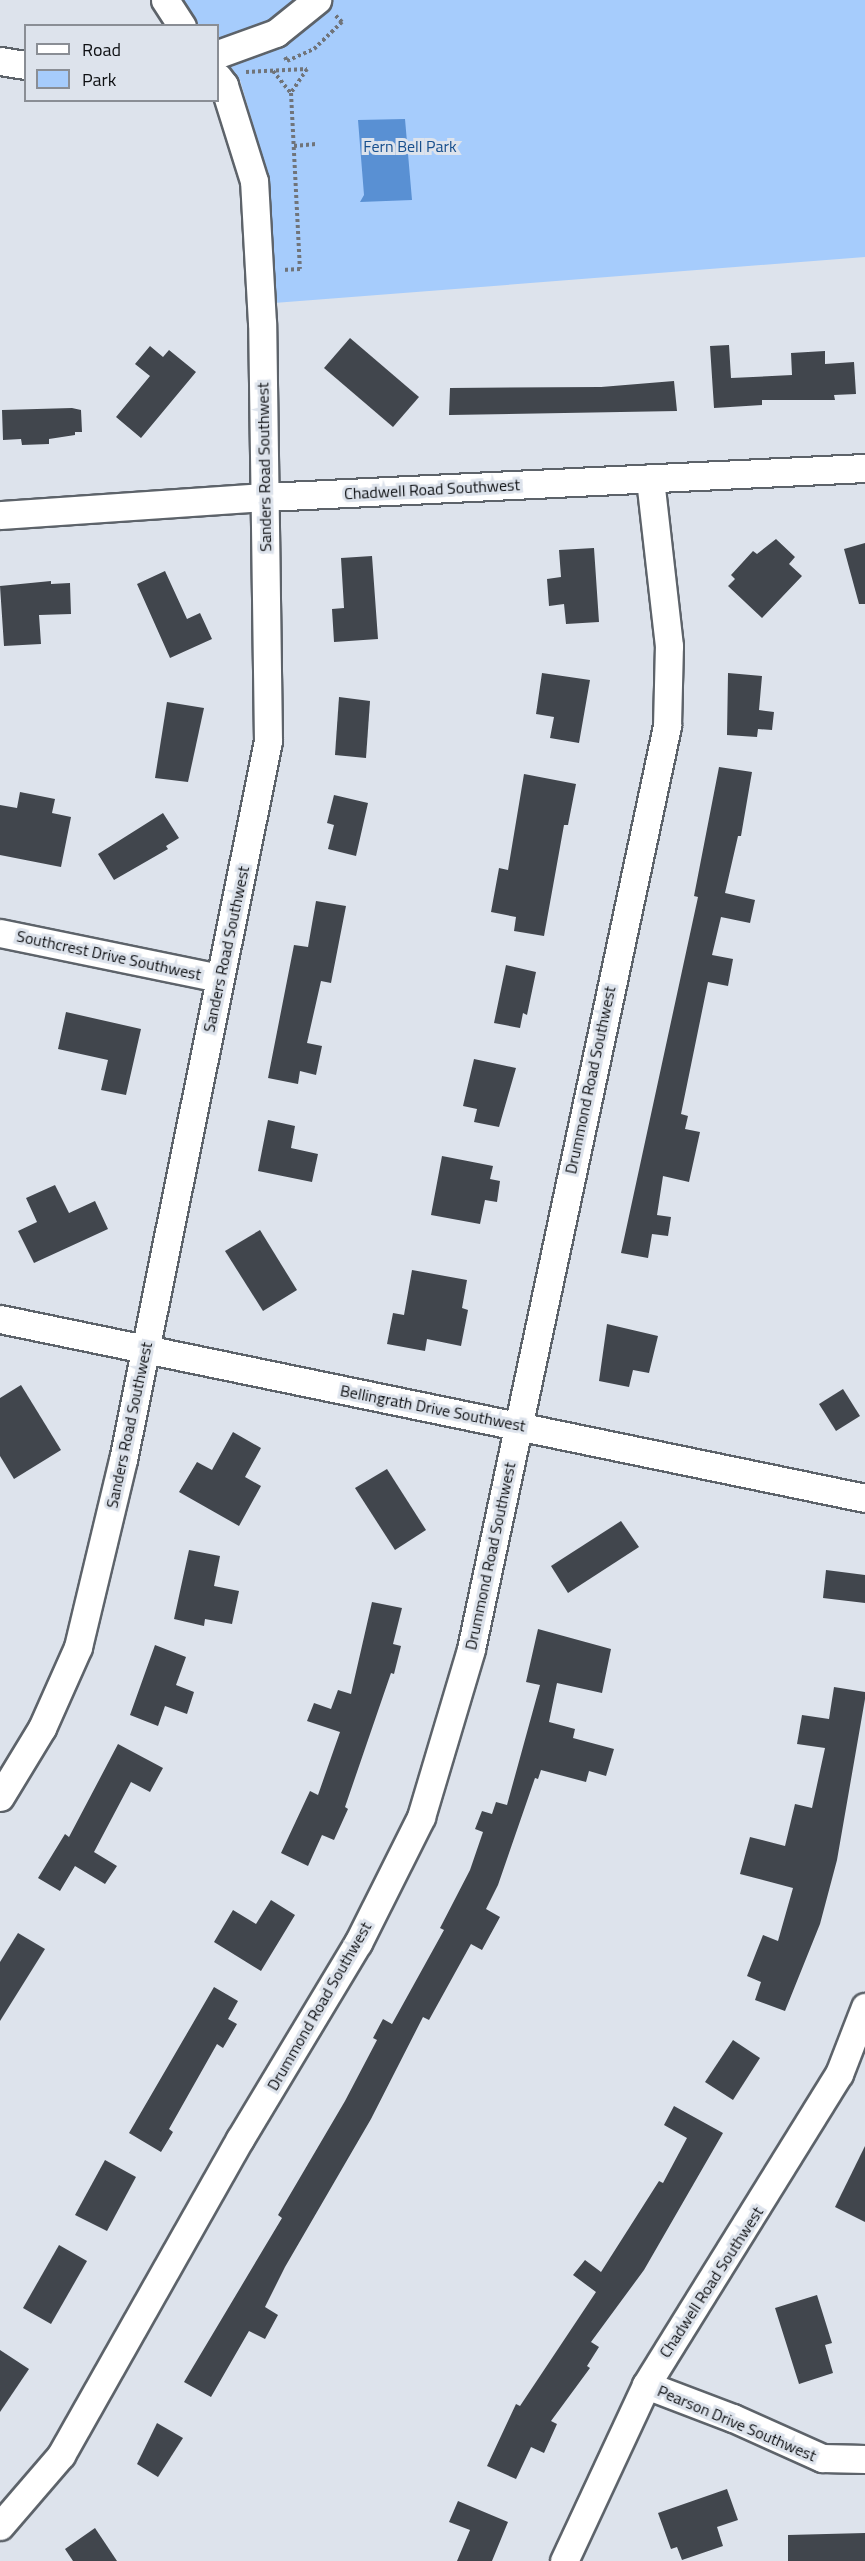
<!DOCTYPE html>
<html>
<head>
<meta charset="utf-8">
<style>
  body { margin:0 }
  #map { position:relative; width:865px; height:2561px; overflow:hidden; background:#dde3ec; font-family:"Titillium Web",sans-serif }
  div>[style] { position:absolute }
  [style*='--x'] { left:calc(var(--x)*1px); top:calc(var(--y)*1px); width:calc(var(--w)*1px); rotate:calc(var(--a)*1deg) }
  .green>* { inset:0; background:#a6ccfc }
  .water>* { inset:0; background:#5990d3 }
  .building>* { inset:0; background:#41464d }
  .path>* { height:4px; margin-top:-2px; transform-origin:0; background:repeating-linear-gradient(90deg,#70747a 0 3px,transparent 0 6px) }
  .roads { filter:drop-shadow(2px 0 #5d636a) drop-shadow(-2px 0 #5d636a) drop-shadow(0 2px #5d636a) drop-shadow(0 -2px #5d636a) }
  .minor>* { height:27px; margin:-13.5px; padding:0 13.5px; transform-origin:13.5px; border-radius:13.5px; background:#fff }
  span { translate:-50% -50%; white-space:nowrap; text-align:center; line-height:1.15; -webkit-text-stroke:6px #dde3ec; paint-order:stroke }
  .park-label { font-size:16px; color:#174f8d }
  .street-label { font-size:16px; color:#0d0f12 }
  .legend { position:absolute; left:24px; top:24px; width:195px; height:78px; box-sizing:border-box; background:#dde3ec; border:2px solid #8a8e95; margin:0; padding:8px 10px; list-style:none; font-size:18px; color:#0d0f12 }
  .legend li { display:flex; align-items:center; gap:12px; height:30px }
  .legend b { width:30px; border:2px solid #8a8e95 }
</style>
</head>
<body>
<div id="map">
  <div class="green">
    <div style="clip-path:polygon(180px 0,865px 0,865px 257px,274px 303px,263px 158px,240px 80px,218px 50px,218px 26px,199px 25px)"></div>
  </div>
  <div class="water">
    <div style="clip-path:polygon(405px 119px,412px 200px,360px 202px,364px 195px,358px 120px)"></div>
  </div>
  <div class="building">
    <div style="clip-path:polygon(350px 338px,419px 397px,393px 427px,324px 368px)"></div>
    <div style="clip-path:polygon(729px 345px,731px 378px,792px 375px,791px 353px,825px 351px,825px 364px,854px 362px,856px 394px,834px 395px,835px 400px,762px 400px,762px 405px,714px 408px,710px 346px)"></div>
    <div style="clip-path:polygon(150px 346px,163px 357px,169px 350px,196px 372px,141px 438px,116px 417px,150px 376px,135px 364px)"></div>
    <div style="clip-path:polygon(674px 381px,677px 411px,449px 415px,450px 388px,601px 387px)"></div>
    <div style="clip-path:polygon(72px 408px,81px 410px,82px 432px,75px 432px,75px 435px,49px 439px,49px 444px,22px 445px,21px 439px,3px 440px,2px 410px)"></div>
    <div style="clip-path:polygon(776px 539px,795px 557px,789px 564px,802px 576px,762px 618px,728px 586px,735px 579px,731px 575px,753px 551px,757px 554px)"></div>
    <div style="clip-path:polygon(865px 543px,865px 604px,859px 604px,844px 549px)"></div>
    <div style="clip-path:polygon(594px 548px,599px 622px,566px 624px,564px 604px,549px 606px,547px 579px,561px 577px,559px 550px)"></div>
    <div style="clip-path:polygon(372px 556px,378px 639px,334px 642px,332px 609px,344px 608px,341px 558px)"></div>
    <div style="clip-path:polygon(165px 571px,187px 619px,200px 613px,212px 639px,170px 658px,137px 584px)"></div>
    <div style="clip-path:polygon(51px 581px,51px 584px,70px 583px,71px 614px,39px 615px,41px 644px,4px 646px,0 586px)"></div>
    <div style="clip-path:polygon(542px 673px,590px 680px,579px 743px,550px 738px,554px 717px,536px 714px)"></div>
    <div style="clip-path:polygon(728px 673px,762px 676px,759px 710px,774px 712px,772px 730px,758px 729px,757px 737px,727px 735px)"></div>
    <div style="clip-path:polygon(339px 697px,370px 701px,366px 758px,335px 755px)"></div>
    <div style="clip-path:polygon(167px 702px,204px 708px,188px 782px,155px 778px)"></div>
    <div style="clip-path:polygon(719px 767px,752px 772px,741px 836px,738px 836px,725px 893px,755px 900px,750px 923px,721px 917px,712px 955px,733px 959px,728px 986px,708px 982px,681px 1114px,688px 1116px,685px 1129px,700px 1132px,689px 1182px,663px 1176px,657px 1215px,671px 1217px,668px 1236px,652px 1234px,648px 1258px,621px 1253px,698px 897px,694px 896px)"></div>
    <div style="clip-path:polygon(524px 774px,576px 784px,568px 825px,564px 825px,544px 936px,514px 931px,516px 917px,491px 912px,499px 868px,508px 870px)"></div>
    <div style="clip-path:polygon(20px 792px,55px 799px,52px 813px,71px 817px,61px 867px,0 855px,0 805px,17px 808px)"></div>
    <div style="clip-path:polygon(334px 795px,368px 803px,356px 856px,328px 849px,334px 825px,327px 823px)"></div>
    <div style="clip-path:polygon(163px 813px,179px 838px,166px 846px,168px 849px,114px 880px,98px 854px)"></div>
    <div style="clip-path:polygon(316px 901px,346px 906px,331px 983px,321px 981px,307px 1043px,322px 1046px,316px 1075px,300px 1071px,298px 1084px,268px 1078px,294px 945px,308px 947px)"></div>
    <div style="clip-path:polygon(506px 965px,536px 972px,527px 1015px,523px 1013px,520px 1028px,494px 1023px)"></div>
    <div style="clip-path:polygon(66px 1012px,141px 1029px,126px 1095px,101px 1090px,108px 1060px,58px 1049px)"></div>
    <div style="clip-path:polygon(474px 1059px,516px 1068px,499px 1127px,474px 1122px,477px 1109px,463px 1106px)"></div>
    <div style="clip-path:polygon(268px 1120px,295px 1126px,291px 1148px,318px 1154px,312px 1182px,258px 1171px)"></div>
    <div style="clip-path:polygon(442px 1156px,493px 1166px,490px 1179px,500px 1181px,497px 1202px,485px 1200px,480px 1224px,431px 1215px)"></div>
    <div style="clip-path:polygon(55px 1185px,69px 1213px,95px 1201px,108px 1229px,34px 1263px,18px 1231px,37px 1222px,26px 1198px)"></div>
    <div style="clip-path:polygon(260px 1230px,297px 1290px,263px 1311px,225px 1251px)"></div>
    <div style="clip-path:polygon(412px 1270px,467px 1280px,462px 1308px,468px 1310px,461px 1346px,427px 1339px,425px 1351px,387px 1344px,393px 1313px,404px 1315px)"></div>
    <div style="clip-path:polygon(607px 1324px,658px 1336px,649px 1373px,633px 1370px,629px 1387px,599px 1381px)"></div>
    <div style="clip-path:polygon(21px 1385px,61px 1450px,14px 1479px,0 1456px,0 1398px)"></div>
    <div style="clip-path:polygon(843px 1389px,860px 1416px,836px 1431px,819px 1404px)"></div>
    <div style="clip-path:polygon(233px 1432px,261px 1448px,245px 1477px,261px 1486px,239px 1526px,179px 1492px,197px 1462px,212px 1470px)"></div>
    <div style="clip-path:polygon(387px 1469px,426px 1530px,395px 1550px,355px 1488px)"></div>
    <div style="clip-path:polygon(621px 1521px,639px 1547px,568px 1593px,551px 1566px)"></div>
    <div style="clip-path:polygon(189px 1550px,220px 1556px,214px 1586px,239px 1591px,232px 1624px,205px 1619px,204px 1626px,174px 1619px)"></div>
    <div style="clip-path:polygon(826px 1570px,865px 1575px,865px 1603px,823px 1598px)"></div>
    <div style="clip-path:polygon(372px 1602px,402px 1608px,393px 1644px,401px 1646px,394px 1674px,391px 1673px,345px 1807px,348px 1809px,334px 1840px,322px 1835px,308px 1866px,281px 1853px,310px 1791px,318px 1795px,340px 1732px,307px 1721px,314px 1703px,331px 1709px,338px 1690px,351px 1694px)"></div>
    <div style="clip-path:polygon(538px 1629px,611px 1649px,602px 1693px,557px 1683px,549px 1722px,575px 1729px,573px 1738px,614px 1749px,606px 1776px,589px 1771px,586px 1782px,541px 1770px,538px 1779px,535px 1778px,498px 1885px,486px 1909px,500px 1917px,482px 1950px,471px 1944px,429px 2020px,423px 2017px,371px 2119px,285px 2267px,265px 2307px,278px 2315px,265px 2339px,249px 2331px,211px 2397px,184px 2382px,282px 2218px,278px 2215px,345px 2101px,377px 2040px,373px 2038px,383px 2019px,392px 2024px,444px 1930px,440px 1928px,470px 1870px,483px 1832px,475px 1829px,482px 1811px,492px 1814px,496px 1802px,507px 1805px,540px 1685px,526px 1682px)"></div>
    <div style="clip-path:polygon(155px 1645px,186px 1657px,176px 1685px,194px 1692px,187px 1714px,165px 1706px,158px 1726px,130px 1715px)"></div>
    <div style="clip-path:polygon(834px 1687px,865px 1692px,865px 1699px,837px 1860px,820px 1924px,785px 2011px,755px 2000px,761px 1982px,747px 1976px,763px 1935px,778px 1941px,793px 1888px,740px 1874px,750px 1837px,785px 1846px,795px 1804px,812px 1808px,825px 1748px,797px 1744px,802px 1715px,829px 1719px)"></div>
    <div style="clip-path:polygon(118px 1744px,163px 1768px,150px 1792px,131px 1782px,94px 1852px,117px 1866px,105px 1884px,75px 1866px,60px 1891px,38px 1878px,65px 1834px,69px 1837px)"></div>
    <div style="clip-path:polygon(271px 1900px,295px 1915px,261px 1971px,214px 1942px,233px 1910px,256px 1924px)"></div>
    <div style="clip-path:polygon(18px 1933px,45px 1949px,0 2021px,0 1962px)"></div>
    <div style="clip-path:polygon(214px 1987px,238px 2001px,228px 2019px,237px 2024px,223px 2048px,217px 2044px,169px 2129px,173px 2132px,161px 2152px,129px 2133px)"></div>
    <div style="clip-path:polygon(733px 2040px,760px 2058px,733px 2100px,705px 2082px)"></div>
    <div style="clip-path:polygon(674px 2106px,723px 2133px,644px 2270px,591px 2342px,599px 2347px,587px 2366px,590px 2368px,551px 2421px,557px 2424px,544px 2453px,531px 2447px,516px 2479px,487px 2466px,516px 2404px,520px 2406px,596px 2292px,573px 2275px,585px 2260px,601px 2272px,659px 2181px,663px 2183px,687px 2138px,664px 2125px)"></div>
    <div style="clip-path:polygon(865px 2146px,865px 2222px,835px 2207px)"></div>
    <div style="clip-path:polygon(105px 2160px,136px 2177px,107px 2231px,75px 2215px)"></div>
    <div style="clip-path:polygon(59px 2245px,87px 2261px,51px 2324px,23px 2308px)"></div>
    <div style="clip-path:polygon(817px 2295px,832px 2343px,825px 2345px,833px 2373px,799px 2384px,775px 2308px)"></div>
    <div style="clip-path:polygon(0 2350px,29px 2369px,0 2412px)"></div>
    <div style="clip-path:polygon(157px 2423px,183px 2438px,158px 2477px,137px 2464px)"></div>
    <div style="clip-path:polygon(727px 2489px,738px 2520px,717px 2527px,723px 2546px,682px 2560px,677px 2547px,671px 2549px,658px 2513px)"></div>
    <div style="clip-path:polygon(458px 2501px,508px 2522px,492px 2561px,457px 2561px,470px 2530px,449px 2522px)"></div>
    <div style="clip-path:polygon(95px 2528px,117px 2561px,73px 2561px,65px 2549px)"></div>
    <div style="clip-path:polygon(865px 2533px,865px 2561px,788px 2561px,788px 2535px)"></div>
  </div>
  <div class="path">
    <div style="--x:285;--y:57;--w:4;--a:63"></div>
    <div style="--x:287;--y:61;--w:30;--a:-24"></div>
    <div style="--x:314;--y:49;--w:39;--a:-44"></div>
    <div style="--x:342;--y:22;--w:10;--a:-135"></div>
    <div style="--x:273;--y:71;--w:28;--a:51"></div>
    <div style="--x:246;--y:72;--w:61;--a:-2.8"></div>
    <div style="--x:307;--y:69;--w:29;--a:124"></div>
    <div style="--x:291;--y:93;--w:176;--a:87.1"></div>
    <div style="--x:300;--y:269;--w:18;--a:177"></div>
    <div style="--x:294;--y:146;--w:22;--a:-5"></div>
  </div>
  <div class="roads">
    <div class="minor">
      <div style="--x:165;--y:0;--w:31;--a:57"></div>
      <div style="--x:218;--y:54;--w:62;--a:-19.9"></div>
      <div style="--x:276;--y:33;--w:53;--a:-38.8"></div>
      <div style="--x:0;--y:61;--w:26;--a:9"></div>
      <div style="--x:0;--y:515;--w:266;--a:-3.9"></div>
      <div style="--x:265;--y:497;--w:601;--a:-2.77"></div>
      <div style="--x:0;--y:933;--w:224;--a:11.6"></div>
      <div style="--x:0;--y:1319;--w:883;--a:11.69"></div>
      <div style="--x:0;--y:1797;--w:81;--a:-58.7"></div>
      <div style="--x:42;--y:1728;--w:89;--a:-66"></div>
      <div style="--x:78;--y:1647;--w:192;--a:-76.5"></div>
      <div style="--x:123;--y:1460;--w:733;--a:-78.6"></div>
      <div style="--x:268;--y:741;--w:418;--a:-90.8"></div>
      <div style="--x:262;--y:323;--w:142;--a:-93.2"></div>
      <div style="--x:254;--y:181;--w:101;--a:-107.4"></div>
      <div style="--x:224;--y:85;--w:10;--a:-127"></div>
      <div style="--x:646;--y:2385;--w:93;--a:20.8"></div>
      <div style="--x:733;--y:2418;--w:98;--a:24.2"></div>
      <div style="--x:822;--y:2458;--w:43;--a:1.3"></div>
      <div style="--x:0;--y:2526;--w:94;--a:-49.3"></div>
      <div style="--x:61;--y:2455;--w:363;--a:-60.5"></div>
      <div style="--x:240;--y:2139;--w:229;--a:-59"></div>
      <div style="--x:358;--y:1943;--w:141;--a:-63.4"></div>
      <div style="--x:421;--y:1817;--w:175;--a:-73.4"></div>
      <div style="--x:471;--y:1649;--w:944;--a:-78.01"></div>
      <div style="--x:667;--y:726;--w:80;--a:-88.6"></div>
      <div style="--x:669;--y:646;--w:169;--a:-96.5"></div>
      <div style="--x:564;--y:2561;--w:194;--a:-65"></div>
      <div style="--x:646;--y:2385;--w:366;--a:-58.2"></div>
      <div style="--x:839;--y:2074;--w:72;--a:-68.8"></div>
    </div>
  </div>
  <div class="park-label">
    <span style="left:410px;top:146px">Fern Bell Park</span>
  </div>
  <div class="street-label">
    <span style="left:264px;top:467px;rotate:-91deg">Sanders Road Southwest</span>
    <span style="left:432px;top:489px;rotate:-3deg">Chadwell Road Southwest</span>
    <span style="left:226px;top:949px;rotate:-78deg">Sanders Road Southwest</span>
    <span style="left:109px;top:955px;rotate:12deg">Southcrest Drive Southwest</span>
    <span style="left:590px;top:1080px;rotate:-78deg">Drummond Road Southwest</span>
    <span style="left:433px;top:1408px;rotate:11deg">Bellingrath Drive Southwest</span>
    <span style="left:129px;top:1425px;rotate:-78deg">Sanders Road Southwest</span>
    <span style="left:490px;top:1556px;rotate:-78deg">Drummond Road Southwest</span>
    <span style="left:319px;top:2006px;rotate:-60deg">Drummond Road Southwest</span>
    <span style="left:711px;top:2282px;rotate:-57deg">Chadwell Road Southwest</span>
    <span style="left:737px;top:2423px;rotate:23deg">Pearson Drive Southwest</span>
  </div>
  <ul class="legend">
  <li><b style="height:8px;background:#fff"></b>Road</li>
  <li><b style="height:16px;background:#a6ccfc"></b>Park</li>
  </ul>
</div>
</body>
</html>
